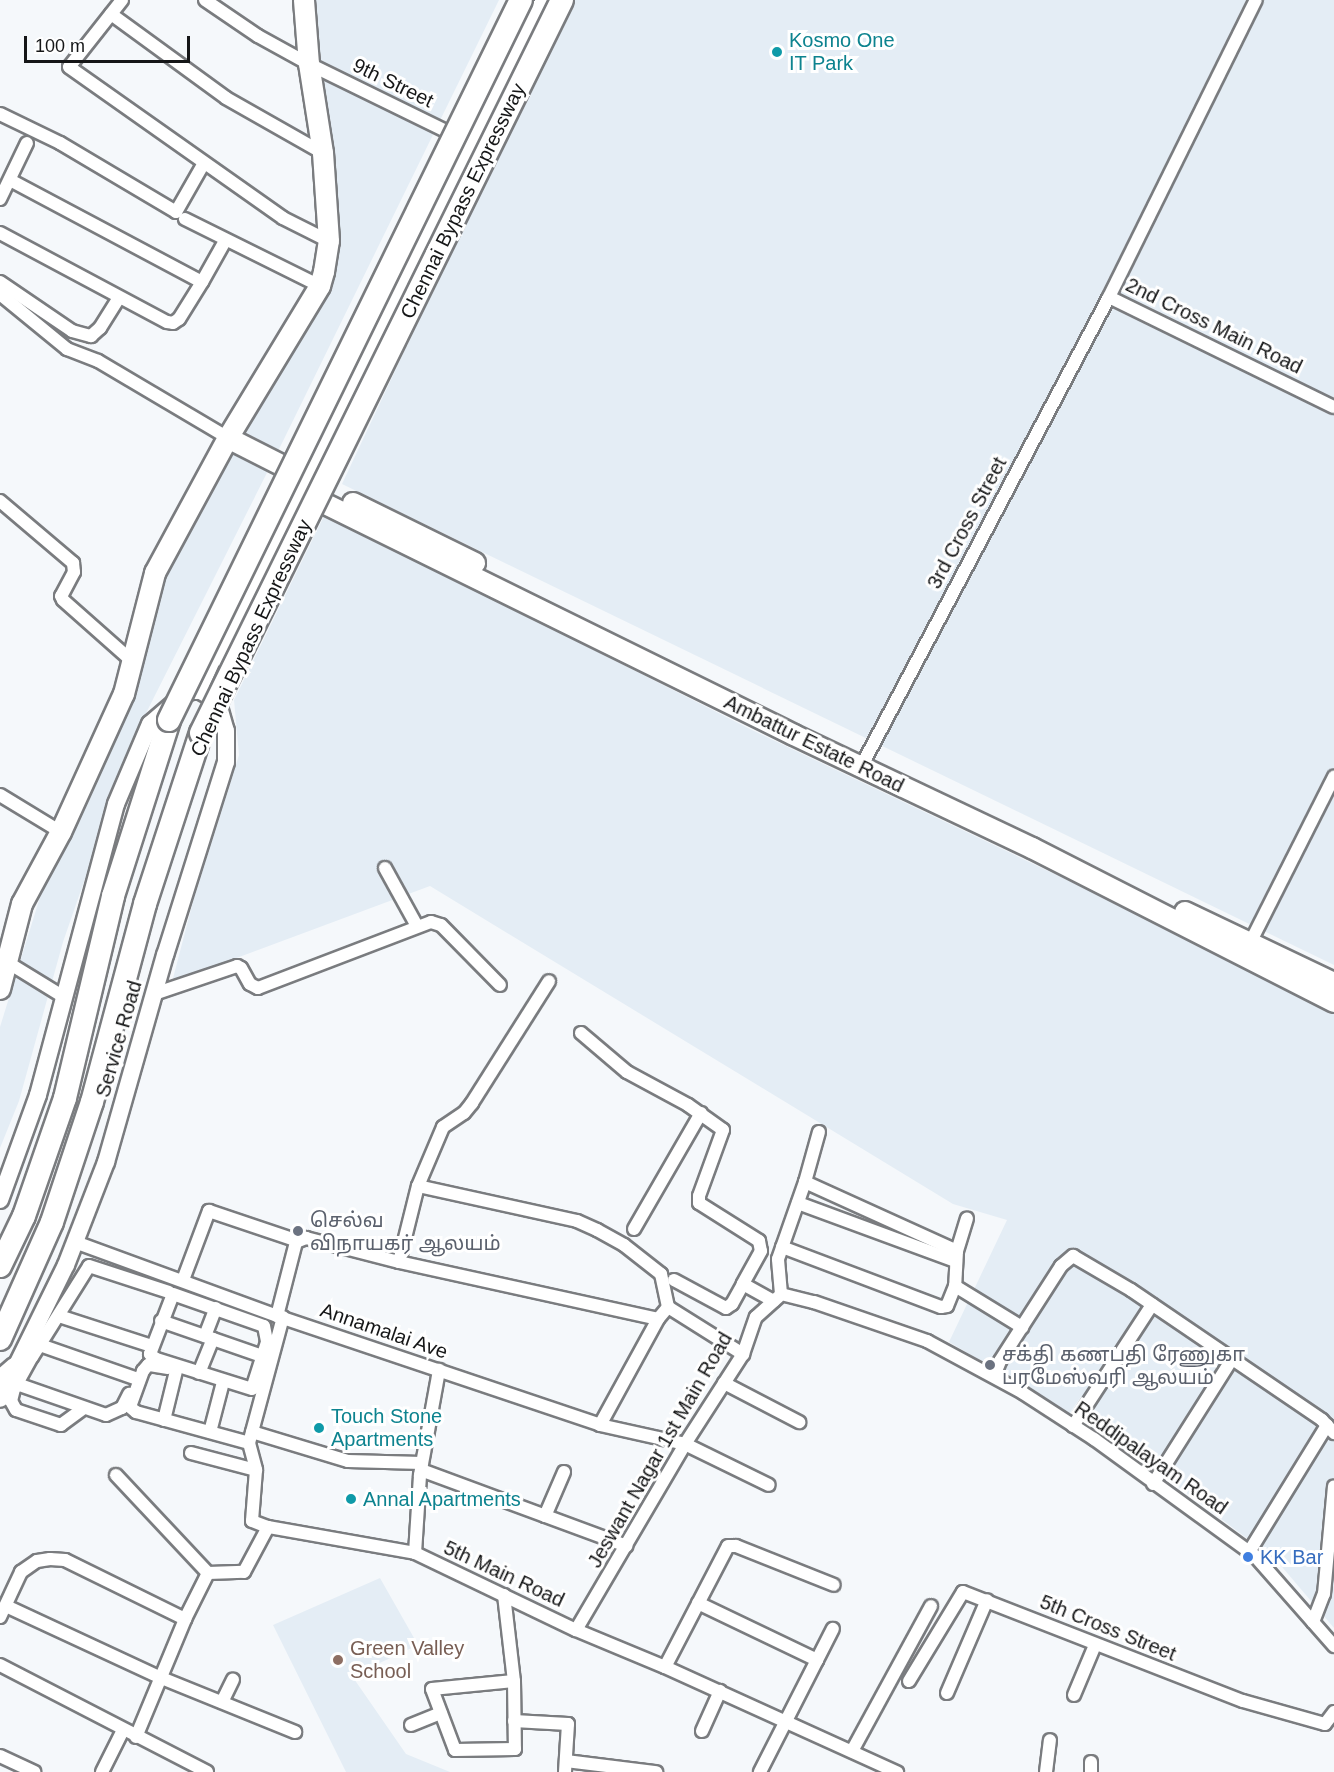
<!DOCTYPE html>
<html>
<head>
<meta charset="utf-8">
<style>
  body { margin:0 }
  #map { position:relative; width:1334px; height:1772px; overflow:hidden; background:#f5f8fb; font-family:Helvetica,"Noto Sans Tamil",sans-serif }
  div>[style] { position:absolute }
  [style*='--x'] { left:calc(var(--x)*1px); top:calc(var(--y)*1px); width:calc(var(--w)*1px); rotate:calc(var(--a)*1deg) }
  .built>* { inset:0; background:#e4edf5 }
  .roads { filter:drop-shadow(2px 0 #7a7c7f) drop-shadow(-2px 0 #7a7c7f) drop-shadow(0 2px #7a7c7f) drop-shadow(0 -2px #7a7c7f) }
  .street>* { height:12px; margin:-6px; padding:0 6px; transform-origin:6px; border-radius:6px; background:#fff }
  .secondary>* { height:16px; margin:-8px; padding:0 8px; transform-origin:8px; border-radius:8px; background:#fff }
  .primary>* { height:20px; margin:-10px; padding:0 10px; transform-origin:10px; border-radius:10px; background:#fff }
  .highway>* { height:22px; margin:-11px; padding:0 11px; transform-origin:11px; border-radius:11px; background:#fff }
  .bridges { filter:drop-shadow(2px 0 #7a7c7f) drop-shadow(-2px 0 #7a7c7f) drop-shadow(0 2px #7a7c7f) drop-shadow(0 -2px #7a7c7f) }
  .highway-bridge>* { height:22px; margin:-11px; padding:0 11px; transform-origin:11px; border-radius:11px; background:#fff }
  .dots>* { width:16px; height:16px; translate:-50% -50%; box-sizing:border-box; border:3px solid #fff; border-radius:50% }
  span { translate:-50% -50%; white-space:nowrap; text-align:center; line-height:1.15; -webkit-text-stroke:6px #fff; paint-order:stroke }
  .culture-label { font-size:20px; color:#0d838f }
  .left { translate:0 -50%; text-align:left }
  .street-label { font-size:20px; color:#151617 }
  .worship-label { font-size:20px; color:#5b616d }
  .shop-label { font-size:20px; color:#366cbe }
  .education-label { font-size:20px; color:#785e54 }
  .scale { position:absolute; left:24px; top:36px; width:166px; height:27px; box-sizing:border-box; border:3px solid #151617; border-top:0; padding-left:8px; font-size:18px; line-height:21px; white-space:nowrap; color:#151617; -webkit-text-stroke:4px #fff; paint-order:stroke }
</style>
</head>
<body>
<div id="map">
  <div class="built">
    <div style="clip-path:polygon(313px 0,499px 0,284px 439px,134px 737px,63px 942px,19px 1101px,0 1148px,0 1027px,40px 897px,106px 755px,145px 634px,173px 559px,315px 312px,337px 254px,331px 160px)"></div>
    <div style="clip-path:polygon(574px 0,1334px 0,1334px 965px,342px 484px,503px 141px)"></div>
    <div style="clip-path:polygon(325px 514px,752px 730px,1334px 1007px,1334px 1628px,1277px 1561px,1119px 1442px,949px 1342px,1007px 1220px,953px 1204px,430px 886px,172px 982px,194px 898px,239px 755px,234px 700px)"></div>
    <div style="clip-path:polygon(380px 1578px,418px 1645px,352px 1676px,406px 1754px,450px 1772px,346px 1772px,273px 1625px)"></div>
  </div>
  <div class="roads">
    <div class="street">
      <div style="--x:122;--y:0;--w:85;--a:128.3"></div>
      <div style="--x:69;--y:67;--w:262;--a:35.2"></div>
      <div style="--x:283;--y:218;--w:51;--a:26.6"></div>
      <div style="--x:205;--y:0;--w:64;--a:34.2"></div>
      <div style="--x:258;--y:36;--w:58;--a:28.8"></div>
      <div style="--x:309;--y:64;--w:184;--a:26.1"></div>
      <div style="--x:111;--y:14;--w:142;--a:36.1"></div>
      <div style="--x:226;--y:98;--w:112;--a:29.6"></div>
      <div style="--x:0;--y:114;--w:67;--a:25.8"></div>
      <div style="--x:60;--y:143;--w:135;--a:30.7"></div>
      <div style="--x:176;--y:212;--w:56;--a:-60.3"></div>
      <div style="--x:10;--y:180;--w:217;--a:28"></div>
      <div style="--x:202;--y:282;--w:47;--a:-60.7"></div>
      <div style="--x:0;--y:199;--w:62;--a:-64.3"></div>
      <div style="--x:185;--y:219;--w:151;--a:26.4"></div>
      <div style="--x:0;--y:233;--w:189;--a:28.1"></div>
      <div style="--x:167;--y:322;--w:6;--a:9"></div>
      <div style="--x:173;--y:323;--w:7;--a:-34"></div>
      <div style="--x:179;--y:319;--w:44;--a:-58.1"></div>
      <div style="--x:0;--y:282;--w:87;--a:34.2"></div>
      <div style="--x:72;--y:331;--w:20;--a:15"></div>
      <div style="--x:91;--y:336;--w:12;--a:-42"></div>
      <div style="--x:100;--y:328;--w:36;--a:-58"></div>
      <div style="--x:0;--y:294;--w:87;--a:39.4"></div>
      <div style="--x:67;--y:349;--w:33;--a:21"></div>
      <div style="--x:98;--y:361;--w:151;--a:30.6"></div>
      <div style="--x:1109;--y:297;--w:250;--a:26.1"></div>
      <div style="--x:0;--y:501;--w:96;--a:40.3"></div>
      <div style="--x:73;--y:563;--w:9;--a:84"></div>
      <div style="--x:74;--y:572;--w:27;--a:118"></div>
      <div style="--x:61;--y:596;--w:4;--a:63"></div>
      <div style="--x:63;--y:600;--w:92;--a:41.5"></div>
      <div style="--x:861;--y:767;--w:531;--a:-62.18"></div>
      <div style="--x:1109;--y:297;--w:331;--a:-63.7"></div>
      <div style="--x:0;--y:795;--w:71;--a:31.2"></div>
      <div style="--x:385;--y:868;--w:66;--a:61.1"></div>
      <div style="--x:1248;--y:947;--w:191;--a:-63.2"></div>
      <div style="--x:7;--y:962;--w:67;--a:31.6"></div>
      <div style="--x:154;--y:994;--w:88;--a:-18.6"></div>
      <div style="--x:237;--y:966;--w:4;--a:27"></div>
      <div style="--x:241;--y:968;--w:18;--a:61"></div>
      <div style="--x:250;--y:984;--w:9;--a:27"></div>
      <div style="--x:258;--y:988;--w:185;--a:-20.9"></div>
      <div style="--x:431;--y:922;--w:10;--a:17"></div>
      <div style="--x:441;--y:925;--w:84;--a:45.5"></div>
      <div style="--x:581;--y:1033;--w:60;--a:40.3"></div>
      <div style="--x:627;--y:1072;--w:69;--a:28.4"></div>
      <div style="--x:688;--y:1105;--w:43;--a:35.5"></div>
      <div style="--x:723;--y:1130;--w:70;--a:110"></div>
      <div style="--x:699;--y:1196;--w:7;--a:90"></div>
      <div style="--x:699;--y:1203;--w:71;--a:32.3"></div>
      <div style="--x:759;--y:1241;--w:10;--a:79"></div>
      <div style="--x:761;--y:1251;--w:38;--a:119"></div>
      <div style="--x:743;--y:1284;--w:35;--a:29"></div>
      <div style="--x:805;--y:1182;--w:52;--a:-74.4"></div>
      <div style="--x:418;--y:1186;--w:64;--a:-67"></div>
      <div style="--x:443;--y:1127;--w:25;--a:-34"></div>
      <div style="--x:464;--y:1113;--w:13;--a:-51"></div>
      <div style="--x:472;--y:1103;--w:144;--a:-57.7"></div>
      <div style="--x:798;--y:1203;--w:168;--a:20.2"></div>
      <div style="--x:634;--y:1229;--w:134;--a:-60"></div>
      <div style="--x:75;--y:1242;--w:215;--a:20.1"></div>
      <div style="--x:277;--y:1316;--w:341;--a:18.6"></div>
      <div style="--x:600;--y:1425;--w:87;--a:12.6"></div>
      <div style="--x:685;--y:1444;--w:93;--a:26"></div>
      <div style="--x:782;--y:1247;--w:170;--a:20.7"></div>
      <div style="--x:941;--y:1307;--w:6;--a:-9"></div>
      <div style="--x:947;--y:1306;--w:22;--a:-68"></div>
      <div style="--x:957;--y:1251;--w:34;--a:-73"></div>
      <div style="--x:399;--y:1262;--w:78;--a:-76"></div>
      <div style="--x:418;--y:1186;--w:163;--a:12.4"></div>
      <div style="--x:577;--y:1221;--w:22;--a:24"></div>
      <div style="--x:597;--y:1230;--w:31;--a:29"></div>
      <div style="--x:624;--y:1245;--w:47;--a:38.1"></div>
      <div style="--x:661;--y:1274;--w:34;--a:78"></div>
      <div style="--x:183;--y:1280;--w:74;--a:-69.4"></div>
      <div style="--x:209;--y:1211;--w:94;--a:18.6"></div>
      <div style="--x:674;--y:1280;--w:59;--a:28.3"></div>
      <div style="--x:726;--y:1308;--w:7;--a:-34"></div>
      <div style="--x:732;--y:1304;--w:23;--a:-61"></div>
      <div style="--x:173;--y:1294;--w:96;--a:19.4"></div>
      <div style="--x:264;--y:1326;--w:16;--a:79"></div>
      <div style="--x:267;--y:1342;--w:49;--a:107.7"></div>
      <div style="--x:252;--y:1389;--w:101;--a:-162.6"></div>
      <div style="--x:156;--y:1359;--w:8;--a:-140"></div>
      <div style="--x:150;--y:1354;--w:64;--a:-69"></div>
      <div style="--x:781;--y:1294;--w:34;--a:14"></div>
      <div style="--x:814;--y:1302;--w:120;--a:19"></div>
      <div style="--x:927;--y:1341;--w:109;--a:28.4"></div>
      <div style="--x:1023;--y:1393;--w:85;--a:32.9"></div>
      <div style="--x:1094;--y:1439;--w:199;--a:36"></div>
      <div style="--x:1255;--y:1556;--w:120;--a:48.7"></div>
      <div style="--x:781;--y:1294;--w:35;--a:-95"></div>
      <div style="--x:778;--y:1259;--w:82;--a:-70.7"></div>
      <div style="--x:805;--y:1182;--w:167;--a:24.4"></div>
      <div style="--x:957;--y:1251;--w:35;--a:93"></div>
      <div style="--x:955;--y:1286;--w:79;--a:31.5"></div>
      <div style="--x:59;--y:1316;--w:95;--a:17.9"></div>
      <div style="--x:277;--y:1316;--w:76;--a:-75.6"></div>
      <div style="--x:296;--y:1242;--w:11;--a:-22"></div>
      <div style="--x:306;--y:1238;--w:96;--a:14.5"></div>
      <div style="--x:399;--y:1262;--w:265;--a:12.4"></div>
      <div style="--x:658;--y:1319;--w:16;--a:-50"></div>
      <div style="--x:668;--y:1307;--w:89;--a:32.1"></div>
      <div style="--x:283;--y:1317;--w:131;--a:105.1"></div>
      <div style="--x:249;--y:1443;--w:28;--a:75"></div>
      <div style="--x:256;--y:1470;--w:51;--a:94.5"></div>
      <div style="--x:252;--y:1521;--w:17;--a:21"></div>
      <div style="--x:268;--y:1527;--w:149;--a:10"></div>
      <div style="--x:415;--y:1553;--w:178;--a:25.6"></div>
      <div style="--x:576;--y:1630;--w:96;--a:22.6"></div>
      <div style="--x:665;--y:1667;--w:255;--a:24.4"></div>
      <div style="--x:161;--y:1321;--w:113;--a:19.1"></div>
      <div style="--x:205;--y:1336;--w:30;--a:-69"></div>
      <div style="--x:40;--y:1345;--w:101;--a:19.2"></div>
      <div style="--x:168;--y:1368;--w:20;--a:-171"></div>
      <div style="--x:148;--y:1365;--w:8;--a:130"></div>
      <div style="--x:143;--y:1371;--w:38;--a:110"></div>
      <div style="--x:130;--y:1407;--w:8;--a:40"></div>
      <div style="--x:136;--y:1412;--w:117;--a:15.3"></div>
      <div style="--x:199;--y:1373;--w:37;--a:-68"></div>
      <div style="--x:994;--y:1376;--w:16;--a:-68"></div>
      <div style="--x:1000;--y:1361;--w:113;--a:-57.3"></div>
      <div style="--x:1061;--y:1266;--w:16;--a:-40"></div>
      <div style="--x:1073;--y:1256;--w:67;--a:30.4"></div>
      <div style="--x:1131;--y:1290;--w:231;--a:34.2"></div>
      <div style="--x:1322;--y:1420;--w:18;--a:47"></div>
      <div style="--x:724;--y:1383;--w:85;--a:27.5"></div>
      <div style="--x:17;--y:1384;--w:94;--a:19.2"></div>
      <div style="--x:106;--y:1415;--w:17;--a:-24"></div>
      <div style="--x:122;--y:1408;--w:16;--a:-63"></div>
      <div style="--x:84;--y:1408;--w:29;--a:144"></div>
      <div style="--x:61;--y:1425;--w:47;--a:-161.6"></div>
      <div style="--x:16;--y:1410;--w:10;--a:-119"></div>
      <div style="--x:11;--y:1401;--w:12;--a:-76"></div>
      <div style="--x:14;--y:1389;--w:37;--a:-61"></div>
      <div style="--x:32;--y:1357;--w:107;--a:-57.9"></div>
      <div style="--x:89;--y:1266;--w:84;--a:18"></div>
      <div style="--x:164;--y:1420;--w:50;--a:-76.2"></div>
      <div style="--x:600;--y:1425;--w:121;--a:-61.3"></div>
      <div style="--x:1073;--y:1426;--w:145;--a:-56.9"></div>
      <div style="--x:210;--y:1432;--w:48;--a:-75.4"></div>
      <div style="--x:252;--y:1432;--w:100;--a:16.8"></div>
      <div style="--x:348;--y:1461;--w:74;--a:1.5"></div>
      <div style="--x:191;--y:1453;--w:67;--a:14.7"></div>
      <div style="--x:421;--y:1470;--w:219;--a:20.3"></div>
      <div style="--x:116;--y:1475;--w:134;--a:46.8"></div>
      <div style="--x:1153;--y:1484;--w:148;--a:-57.7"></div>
      <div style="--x:545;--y:1516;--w:48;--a:-66.6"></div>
      <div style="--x:1249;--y:1552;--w:149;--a:-58.4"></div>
      <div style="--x:415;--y:1553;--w:78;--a:-86.3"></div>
      <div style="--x:420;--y:1475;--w:107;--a:-79.7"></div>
      <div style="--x:504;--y:1595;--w:87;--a:83.4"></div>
      <div style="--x:514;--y:1681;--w:68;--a:89.2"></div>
      <div style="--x:515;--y:1749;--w:60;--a:179"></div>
      <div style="--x:455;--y:1750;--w:65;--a:-110.7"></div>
      <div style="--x:432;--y:1689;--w:82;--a:-5.6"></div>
      <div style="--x:698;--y:1603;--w:132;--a:25.6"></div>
      <div style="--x:817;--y:1660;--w:126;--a:117"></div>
      <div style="--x:6;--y:1606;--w:169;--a:24.9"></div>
      <div style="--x:159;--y:1677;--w:147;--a:22"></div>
      <div style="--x:0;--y:1617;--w:50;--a:-65"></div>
      <div style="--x:21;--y:1572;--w:19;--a:-35"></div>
      <div style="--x:37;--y:1561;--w:13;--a:-9"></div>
      <div style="--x:50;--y:1559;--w:15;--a:4"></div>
      <div style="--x:65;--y:1560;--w:134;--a:26.2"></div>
      <div style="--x:1313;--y:1622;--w:30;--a:-69"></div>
      <div style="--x:1324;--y:1594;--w:108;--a:-84.7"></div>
      <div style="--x:576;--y:1630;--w:216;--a:-59.6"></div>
      <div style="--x:685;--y:1444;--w:107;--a:-57.2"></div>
      <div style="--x:743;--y:1354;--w:39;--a:-71"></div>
      <div style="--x:756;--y:1317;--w:30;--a:-42"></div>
      <div style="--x:817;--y:1660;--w:35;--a:-63"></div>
      <div style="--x:0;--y:1665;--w:233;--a:27.3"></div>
      <div style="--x:665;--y:1667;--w:136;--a:-62.5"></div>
      <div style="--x:728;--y:1546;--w:8;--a:0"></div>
      <div style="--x:736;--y:1546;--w:105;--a:21.7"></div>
      <div style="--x:909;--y:1681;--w:104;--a:-58.8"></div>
      <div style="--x:963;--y:1592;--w:300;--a:21.3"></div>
      <div style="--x:1243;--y:1701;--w:85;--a:15.7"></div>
      <div style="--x:1325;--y:1724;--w:15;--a:-53"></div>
      <div style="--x:947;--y:1693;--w:101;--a:-66.7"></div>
      <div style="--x:1074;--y:1695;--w:54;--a:-67.2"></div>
      <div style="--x:222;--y:1702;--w:25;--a:-64"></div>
      <div style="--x:514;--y:1721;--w:54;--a:3.2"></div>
      <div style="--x:568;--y:1724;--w:48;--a:93.6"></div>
      <div style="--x:411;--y:1725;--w:32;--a:-22"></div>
      <div style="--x:702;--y:1731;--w:44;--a:-65.8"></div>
      <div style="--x:136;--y:1737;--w:128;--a:-67.4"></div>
      <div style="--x:185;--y:1619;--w:51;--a:-63.4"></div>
      <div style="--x:208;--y:1573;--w:36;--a:-2"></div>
      <div style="--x:244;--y:1572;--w:51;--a:-61.9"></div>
      <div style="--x:852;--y:1751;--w:165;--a:-61.4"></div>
      <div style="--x:0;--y:1756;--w:38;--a:25"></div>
      <div style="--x:566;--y:1761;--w:91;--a:7"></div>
      <div style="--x:102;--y:1772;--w:47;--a:-63.4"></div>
      <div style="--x:1046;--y:1772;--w:32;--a:-83"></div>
      <div style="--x:1091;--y:1772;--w:10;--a:-90"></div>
    </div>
    <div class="secondary">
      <div style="--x:0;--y:1200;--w:112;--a:-70.1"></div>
      <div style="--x:38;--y:1095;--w:301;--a:-75"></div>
      <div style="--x:116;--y:804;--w:87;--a:-67"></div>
      <div style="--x:150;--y:724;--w:48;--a:-40.7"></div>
      <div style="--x:186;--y:693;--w:12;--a:-20"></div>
      <div style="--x:197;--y:689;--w:23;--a:29"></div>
      <div style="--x:217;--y:700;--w:32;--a:74"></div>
      <div style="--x:226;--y:731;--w:31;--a:90"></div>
      <div style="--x:226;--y:762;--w:202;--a:107.5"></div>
      <div style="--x:165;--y:955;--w:215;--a:105.9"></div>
      <div style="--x:106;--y:1162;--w:110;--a:111.2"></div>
      <div style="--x:66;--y:1265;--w:149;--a:116.2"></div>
    </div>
    <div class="primary">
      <div style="--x:228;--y:438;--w:80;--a:26.9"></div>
      <div style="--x:293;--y:488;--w:559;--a:26.24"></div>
      <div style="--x:794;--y:735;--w:263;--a:25.4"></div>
      <div style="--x:1032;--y:848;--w:339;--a:27"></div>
      <div style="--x:353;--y:503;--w:136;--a:26.2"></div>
      <div style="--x:225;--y:658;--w:732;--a:-63.99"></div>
      <div style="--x:197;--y:689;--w:39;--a:-66"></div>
      <div style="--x:1185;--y:912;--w:165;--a:25.5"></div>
      <div style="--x:0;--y:989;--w:88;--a:-75.5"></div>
      <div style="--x:22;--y:904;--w:82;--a:-61.6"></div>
      <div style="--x:61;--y:832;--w:152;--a:-65.5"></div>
      <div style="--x:124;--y:694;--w:125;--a:-75.6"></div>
      <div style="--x:155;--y:573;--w:153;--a:-61.6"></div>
      <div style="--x:228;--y:438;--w:178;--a:-58.8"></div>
      <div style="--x:320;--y:286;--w:15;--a:-74"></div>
      <div style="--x:324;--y:272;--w:31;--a:-81"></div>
      <div style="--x:329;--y:241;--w:88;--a:-93.9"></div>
      <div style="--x:323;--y:153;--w:90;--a:-98.9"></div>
      <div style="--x:309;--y:64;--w:64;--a:-94.5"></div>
    </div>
    <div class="highway">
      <div style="--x:0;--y:1266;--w:55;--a:-64.4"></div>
      <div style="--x:24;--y:1216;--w:125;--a:-70.8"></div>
      <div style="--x:65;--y:1098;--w:208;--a:-76.6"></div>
      <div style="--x:113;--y:896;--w:185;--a:-72.3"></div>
      <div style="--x:0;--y:1339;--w:128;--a:-66"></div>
      <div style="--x:52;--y:1222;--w:126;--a:-71.6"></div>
      <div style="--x:92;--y:1102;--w:205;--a:-75"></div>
      <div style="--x:145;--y:904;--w:180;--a:-71.9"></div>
      <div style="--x:0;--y:1382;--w:21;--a:-41"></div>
    </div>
  </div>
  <div class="bridges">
    <div class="highway-bridge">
      <div style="--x:169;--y:720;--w:801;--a:-63.95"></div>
      <div style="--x:201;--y:733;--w:817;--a:-63.78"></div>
    </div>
  </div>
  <div class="dots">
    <div style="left:777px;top:52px;background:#0f9aa8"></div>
    <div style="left:298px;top:1231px;background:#6b7280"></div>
    <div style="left:990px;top:1365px;background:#6b7280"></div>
    <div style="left:319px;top:1428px;background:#0f9aa8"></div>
    <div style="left:351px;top:1499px;background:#0f9aa8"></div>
    <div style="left:1248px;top:1557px;background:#3f7fe0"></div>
    <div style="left:338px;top:1660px;background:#8d6e63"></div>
  </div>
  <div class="culture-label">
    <span class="left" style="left:789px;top:52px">Kosmo One<br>IT Park</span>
    <span class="left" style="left:331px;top:1428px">Touch Stone<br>Apartments</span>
    <span class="left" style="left:363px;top:1499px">Annal Apartments</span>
  </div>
  <div class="street-label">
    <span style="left:393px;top:83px;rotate:26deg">9th Street</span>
    <span style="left:463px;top:201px;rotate:-64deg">Chennai Bypass Expressway</span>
    <span style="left:1214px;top:326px;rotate:26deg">2nd Cross Main Road</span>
    <span style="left:967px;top:523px;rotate:-62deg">3rd Cross Street</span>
    <span style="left:251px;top:638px;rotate:-65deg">Chennai Bypass Expressway</span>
    <span style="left:814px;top:744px;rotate:26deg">Ambattur Estate Road</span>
    <span style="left:119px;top:1039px;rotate:-74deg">Service Road</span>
    <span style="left:384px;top:1331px;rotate:19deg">Annamalai Ave</span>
    <span style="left:660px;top:1450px;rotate:-60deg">Jeswant Nagar 1st Main Road</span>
    <span style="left:1151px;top:1458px;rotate:35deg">Reddipalayam Road</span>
    <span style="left:504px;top:1574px;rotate:25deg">5th Main Road</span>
    <span style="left:1108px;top:1628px;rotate:22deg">5th Cross Street</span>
  </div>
  <div class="worship-label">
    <span class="left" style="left:310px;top:1232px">செல்வ<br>விநாயகர் ஆலயம்</span>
    <span class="left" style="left:1002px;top:1366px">சக்தி கணபதி ரேணுகா<br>பரமேஸ்வரி ஆலயம்</span>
  </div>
  <div class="shop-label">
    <span class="left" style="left:1260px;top:1557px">KK Bar</span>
  </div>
  <div class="education-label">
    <span class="left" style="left:350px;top:1660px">Green Valley<br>School</span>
  </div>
  <div class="scale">100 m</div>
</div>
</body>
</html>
